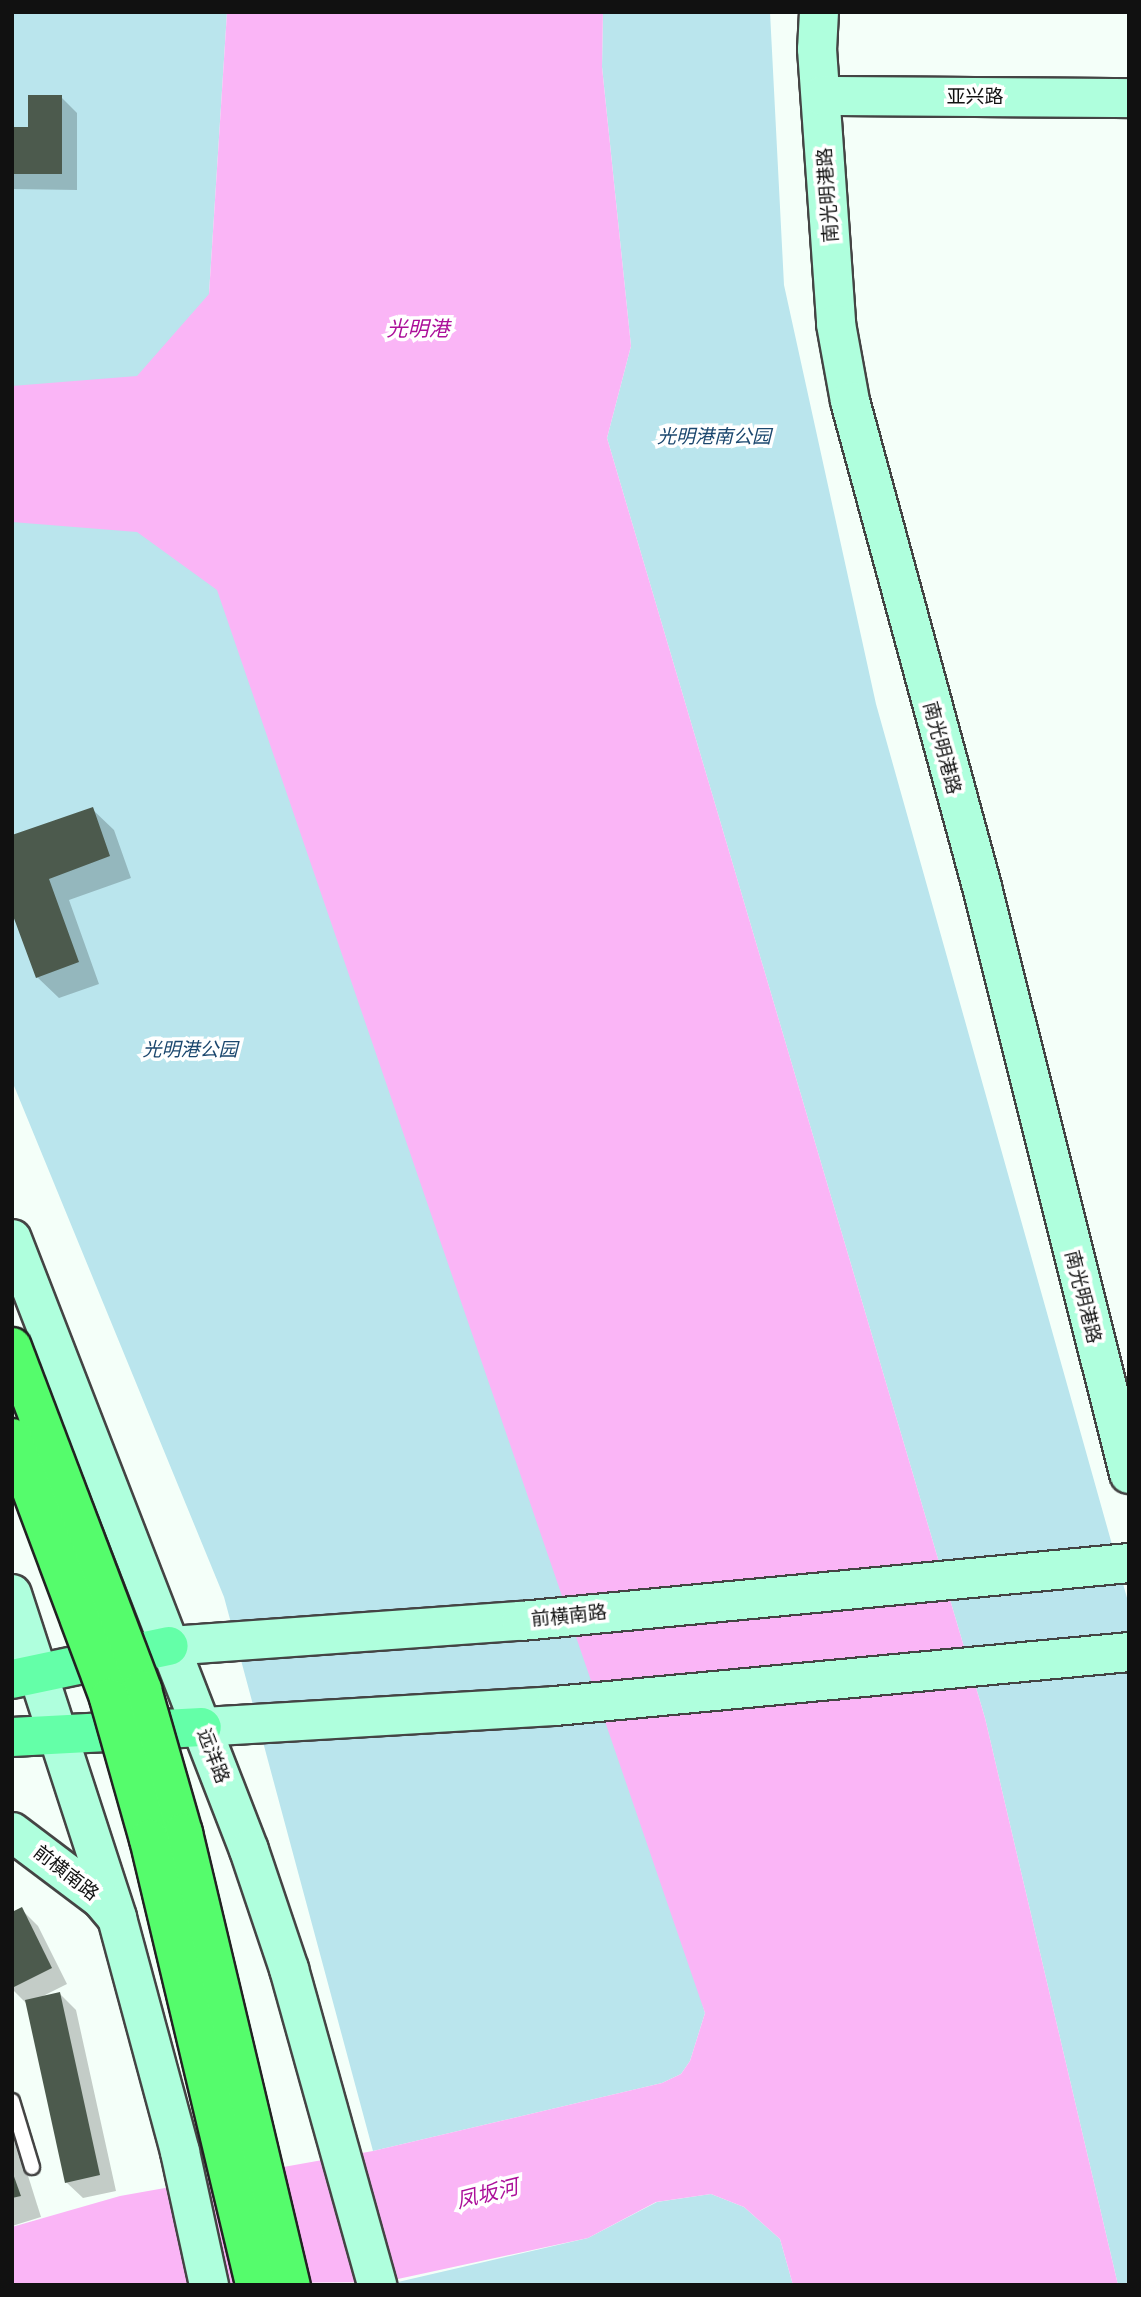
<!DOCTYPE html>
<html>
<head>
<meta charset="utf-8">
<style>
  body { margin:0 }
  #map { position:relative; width:1141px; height:2297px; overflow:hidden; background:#f4fff9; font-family:"Noto Serif","Noto Sans SC",serif }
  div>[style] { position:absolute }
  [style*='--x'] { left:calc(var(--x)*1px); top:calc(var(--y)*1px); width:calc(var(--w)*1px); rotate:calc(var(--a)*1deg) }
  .green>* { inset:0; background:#bae5ed }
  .water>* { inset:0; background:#fab5f6 }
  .shadow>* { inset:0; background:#0003 }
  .building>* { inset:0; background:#4c5a4d }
  .roads { filter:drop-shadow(2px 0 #444) drop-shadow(-2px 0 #444) drop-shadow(0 2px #444) drop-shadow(0 -2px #444) }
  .lane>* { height:14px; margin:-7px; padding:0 7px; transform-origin:7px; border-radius:7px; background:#fff }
  .secondary>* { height:38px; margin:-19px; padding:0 19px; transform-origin:19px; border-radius:19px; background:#afffdd }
  .primary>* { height:38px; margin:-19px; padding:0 19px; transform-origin:19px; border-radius:19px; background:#64ffa8 }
  .bridges { filter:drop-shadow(2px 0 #222) drop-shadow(-2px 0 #222) drop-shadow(0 2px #222) drop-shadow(0 -2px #222) }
  .highway-bridge>* { height:38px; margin:-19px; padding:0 19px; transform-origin:19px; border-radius:19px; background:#55fc6c }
  span { translate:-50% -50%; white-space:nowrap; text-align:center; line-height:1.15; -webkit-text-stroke:7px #fff; paint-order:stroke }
  .street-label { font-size:19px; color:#111 }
  .park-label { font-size:19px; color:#1b476e; font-style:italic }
  .water-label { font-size:21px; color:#ac109a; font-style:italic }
  .frame { position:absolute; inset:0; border:14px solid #111; pointer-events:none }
</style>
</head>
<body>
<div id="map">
  <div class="green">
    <div style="clip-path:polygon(12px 12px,227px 12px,209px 294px,705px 2013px,690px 2061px,681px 2074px,662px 2083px,373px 2151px,224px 1597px,12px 1081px)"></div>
    <div style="clip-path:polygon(603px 12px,770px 12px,784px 285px,876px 704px,1129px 1605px,1129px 2285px,1118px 2285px,985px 1718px,607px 438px,631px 346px,602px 67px)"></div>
    <div style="clip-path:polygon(711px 2194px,744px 2207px,780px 2239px,793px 2285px,385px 2285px,588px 2238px,657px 2202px)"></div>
  </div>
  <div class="water">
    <div style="clip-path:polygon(227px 12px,603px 12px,602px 67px,631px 346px,607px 438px,985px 1718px,1118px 2285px,793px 2285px,780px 2239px,744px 2207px,711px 2194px,656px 2202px,588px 2238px,384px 2282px,12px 2285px,12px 2227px,120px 2196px,373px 2151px,662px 2083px,681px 2074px,690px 2061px,705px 2013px,217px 590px,137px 532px,12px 522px,12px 386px,137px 376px,209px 294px)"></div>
  </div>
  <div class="shadow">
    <div style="clip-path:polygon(61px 97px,77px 113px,77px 190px,12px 189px,12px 129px,30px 129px)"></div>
    <div style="clip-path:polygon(92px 809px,114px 830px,131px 878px,69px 900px,99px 984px,59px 998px,37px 977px,12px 907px)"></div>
    <div style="clip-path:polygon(22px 1910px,38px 1926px,67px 1984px,43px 1996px,60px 1994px,76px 2010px,116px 2191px,83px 2198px,66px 2182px,27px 2004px,12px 1989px,12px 1912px)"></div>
    <div style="clip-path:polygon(12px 2125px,41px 2217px,12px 2226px)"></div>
  </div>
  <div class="building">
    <div style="clip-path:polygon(28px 95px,62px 95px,62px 174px,12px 174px,12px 127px,28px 127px)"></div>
    <div style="clip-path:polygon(93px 807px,110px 856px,49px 879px,79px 962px,36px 978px,12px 913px,12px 835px)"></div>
    <div style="clip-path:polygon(22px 1907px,52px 1968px,12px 1988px,12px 1912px)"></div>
    <div style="clip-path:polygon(60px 1992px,100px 2175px,65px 2183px,25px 2000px)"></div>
    <div style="clip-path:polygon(12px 2171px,21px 2196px,12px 2198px)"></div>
  </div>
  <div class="roads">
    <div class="lane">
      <div style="--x:12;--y:2101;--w:69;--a:73.1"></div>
    </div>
    <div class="secondary">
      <div style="--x:819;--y:12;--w:37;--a:93"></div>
      <div style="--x:817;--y:49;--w:276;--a:86"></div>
      <div style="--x:836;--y:324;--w:78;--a:79.7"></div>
      <div style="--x:850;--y:401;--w:504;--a:74.8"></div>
      <div style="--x:982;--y:887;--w:605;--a:75.94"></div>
      <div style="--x:821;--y:96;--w:308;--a:0.4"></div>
      <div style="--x:12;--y:1239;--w:655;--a:68.8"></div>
      <div style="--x:249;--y:1850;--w:126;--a:71.4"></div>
      <div style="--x:289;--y:1969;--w:328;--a:74.4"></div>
      <div style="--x:12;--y:1594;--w:341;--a:72"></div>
      <div style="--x:117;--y:1918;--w:242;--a:74.9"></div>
      <div style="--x:180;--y:2152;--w:136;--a:77.7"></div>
      <div style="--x:169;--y:1646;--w:353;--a:-4.1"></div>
      <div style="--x:521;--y:1621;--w:611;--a:-5.45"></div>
      <div style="--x:202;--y:1727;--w:354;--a:-3.4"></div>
      <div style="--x:555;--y:1706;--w:577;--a:-5.37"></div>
      <div style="--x:12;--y:1832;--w:111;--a:37"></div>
      <div style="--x:101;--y:1899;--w:23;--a:50"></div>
    </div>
    <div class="primary">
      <div style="--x:12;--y:1679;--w:160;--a:-11.9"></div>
      <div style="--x:12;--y:1737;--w:190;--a:-3"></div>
    </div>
  </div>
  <div class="bridges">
    <div class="highway-bridge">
      <div style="--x:12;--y:1347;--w:367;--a:69.2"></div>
      <div style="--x:142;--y:1690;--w:149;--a:74"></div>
      <div style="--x:183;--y:1833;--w:465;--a:76.6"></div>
      <div style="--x:12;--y:1438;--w:278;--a:69.5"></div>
      <div style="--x:109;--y:1698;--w:147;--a:74.2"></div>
      <div style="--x:149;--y:1839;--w:458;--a:76.6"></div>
    </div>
  </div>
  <div class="street-label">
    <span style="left:975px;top:97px">亚兴路</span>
    <span style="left:828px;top:195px;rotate:-94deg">南光明港路</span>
    <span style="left:942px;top:748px;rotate:75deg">南光明港路</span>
    <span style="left:1083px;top:1297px;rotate:76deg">南光明港路</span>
    <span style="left:569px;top:1616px;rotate:-6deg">前横南路</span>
    <span style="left:213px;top:1756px;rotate:69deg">远洋路</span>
    <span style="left:66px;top:1873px;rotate:38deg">前横南路</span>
  </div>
  <div class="park-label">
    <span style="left:714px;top:437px">光明港南公园</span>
    <span style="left:190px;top:1050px">光明港公园</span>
  </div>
  <div class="water-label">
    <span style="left:418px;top:328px">光明港</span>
    <span style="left:487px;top:2193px;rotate:-14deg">凤坂河</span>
  </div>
  <div class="frame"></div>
</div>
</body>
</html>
